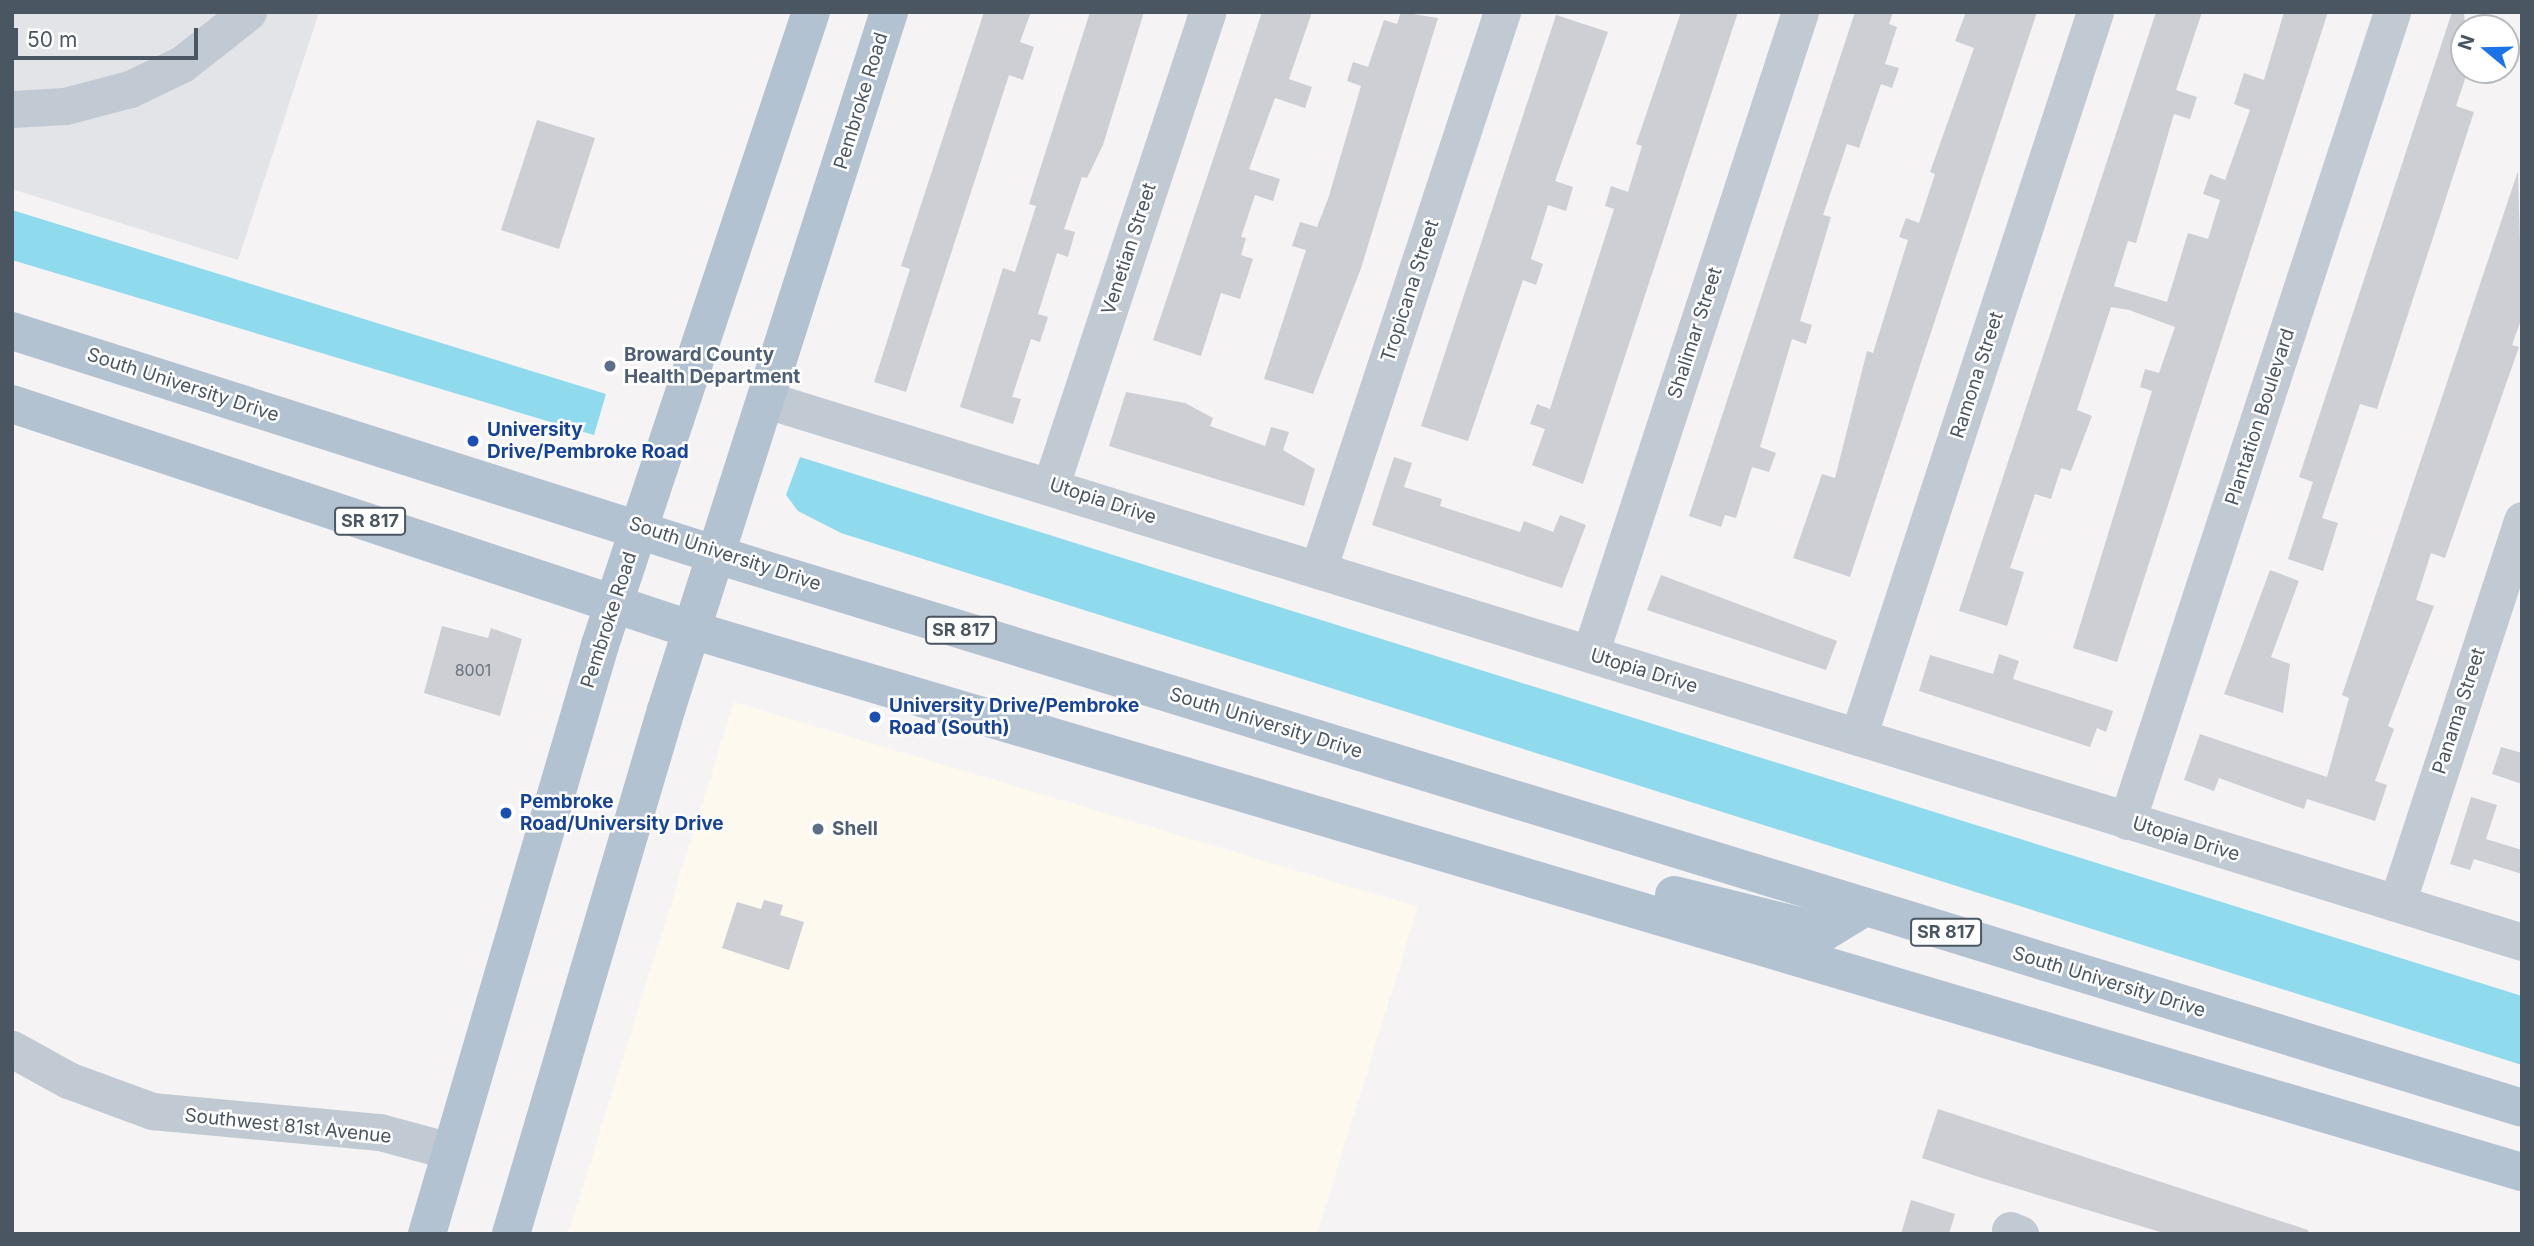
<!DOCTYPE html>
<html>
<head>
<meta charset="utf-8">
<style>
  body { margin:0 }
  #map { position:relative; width:2534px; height:1246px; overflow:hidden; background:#f5f3f3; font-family:Inter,sans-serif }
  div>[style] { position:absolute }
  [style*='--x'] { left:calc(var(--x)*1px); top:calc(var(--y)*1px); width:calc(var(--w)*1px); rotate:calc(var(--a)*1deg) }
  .commercial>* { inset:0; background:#fdf9ef }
  .airport>* { inset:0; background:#e2e4e7 }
  .water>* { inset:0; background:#90daee }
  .building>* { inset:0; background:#cdcfd5 }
  .minor>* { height:37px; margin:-18.5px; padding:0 18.5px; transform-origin:18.5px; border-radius:18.5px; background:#c1cad2 }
  .major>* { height:38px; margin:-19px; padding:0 19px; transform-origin:19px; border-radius:19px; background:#b3c2d1 }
  .dots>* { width:19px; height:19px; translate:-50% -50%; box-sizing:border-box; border:4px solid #fff; border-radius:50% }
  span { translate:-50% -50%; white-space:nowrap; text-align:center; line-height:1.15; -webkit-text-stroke:5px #fff; paint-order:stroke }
  .number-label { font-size:16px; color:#6b747e }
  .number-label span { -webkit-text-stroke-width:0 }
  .shield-label span { padding:2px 5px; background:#fff; border:2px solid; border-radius:5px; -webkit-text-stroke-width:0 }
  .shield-label { font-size:18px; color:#4a5661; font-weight:700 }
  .street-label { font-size:19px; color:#4a5661 }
  .service-label { font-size:19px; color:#4e5e75; font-weight:700 }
  .left { translate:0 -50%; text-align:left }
  .transit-label { font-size:19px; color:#164399; font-weight:700 }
  .frame { position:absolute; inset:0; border:14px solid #4a5661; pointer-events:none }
  .north { position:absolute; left:2450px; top:14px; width:70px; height:70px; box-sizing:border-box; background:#fff; border:2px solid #b7bbc0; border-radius:50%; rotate:289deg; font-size:19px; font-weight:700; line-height:28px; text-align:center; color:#4a5661 }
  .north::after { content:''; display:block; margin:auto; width:24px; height:32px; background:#1a73e8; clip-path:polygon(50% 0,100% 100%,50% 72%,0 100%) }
  .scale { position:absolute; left:14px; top:28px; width:184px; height:32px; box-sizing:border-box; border:4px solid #4a5661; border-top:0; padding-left:9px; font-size:21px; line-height:24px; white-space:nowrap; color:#4a5661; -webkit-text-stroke:5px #fff; paint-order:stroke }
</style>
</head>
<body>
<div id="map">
  <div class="commercial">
    <div style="clip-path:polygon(734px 702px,1418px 907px,1317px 1234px,568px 1234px)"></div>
  </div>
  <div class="airport">
    <div style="clip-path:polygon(12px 12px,319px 12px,238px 260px,12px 189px)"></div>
  </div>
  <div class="water">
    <div style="clip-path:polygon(12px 210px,606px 394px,594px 435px,12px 260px)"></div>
    <div style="clip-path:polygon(800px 457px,2522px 996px,2522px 1065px,841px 533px,798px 511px,786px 495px)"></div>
  </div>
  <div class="building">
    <div style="clip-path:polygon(984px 12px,1031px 12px,1020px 42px,1034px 47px,1023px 80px,1009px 75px,906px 392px,874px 382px,910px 269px,901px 266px)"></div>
    <div style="clip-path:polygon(1090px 12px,1144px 12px,1103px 145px,1087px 178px,1082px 177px,1064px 229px,1075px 232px,1068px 257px,1057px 253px,1038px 314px,1048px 317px,1040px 342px,1031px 339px,1012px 397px,1021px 399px,1013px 424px,960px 407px,1003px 268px,1015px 272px,1036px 206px,1029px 204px)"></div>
    <div style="clip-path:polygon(1262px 12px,1312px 12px,1289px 79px,1312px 87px,1305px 108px,1275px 98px,1249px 169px,1280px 179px,1273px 201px,1255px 195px,1241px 237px,1246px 238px,1241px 255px,1253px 259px,1240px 299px,1221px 293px,1201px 356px,1153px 340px)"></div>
    <div style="clip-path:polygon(1401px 12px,1438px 18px,1361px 268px,1313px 394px,1264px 379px,1306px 250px,1292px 246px,1300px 222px,1317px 227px,1329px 196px,1361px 86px,1347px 81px,1353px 62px,1368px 67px,1384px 20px,1397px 24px)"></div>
    <div style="clip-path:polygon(1681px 12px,1738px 12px,1583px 484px,1532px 465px,1545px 429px,1530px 424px,1537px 404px,1550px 409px,1614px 209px,1605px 206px,1611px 186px,1628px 192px,1642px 146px,1636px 144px)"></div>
    <div style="clip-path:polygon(1855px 12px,1893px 12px,1889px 24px,1897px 27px,1885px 64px,1899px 68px,1892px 88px,1881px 84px,1859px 148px,1847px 144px,1823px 215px,1831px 217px,1800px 321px,1812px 325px,1806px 344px,1792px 339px,1760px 447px,1776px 453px,1769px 472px,1752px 467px,1736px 518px,1725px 515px,1721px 527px,1689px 516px)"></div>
    <div style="clip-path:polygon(1966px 12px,2037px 12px,1850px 577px,1793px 558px,1822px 474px,1835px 478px,1867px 351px,1873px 353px,1908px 240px,1899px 237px,1906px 218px,1919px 223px,1935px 174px,1930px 172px,1974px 48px,1955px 41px)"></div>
    <div style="clip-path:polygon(2156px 12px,2202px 12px,2176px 90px,2197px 97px,2190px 119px,2174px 114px,2136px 243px,2128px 241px,2114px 286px,2167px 302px,2188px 233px,2208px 239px,2220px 200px,2203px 194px,2210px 174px,2225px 180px,2250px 110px,2234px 104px,2244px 73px,2264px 80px,2284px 12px,2328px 12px,2117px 662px,2073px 648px,2152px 391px,2140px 387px,2145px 369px,2159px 373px,2175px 327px,2129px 310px,2111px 307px,2077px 410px,2092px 416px,2071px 471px,2061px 468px,2051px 499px,2035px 494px,2010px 568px,2024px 572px,2007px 626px,1959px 611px)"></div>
    <div style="clip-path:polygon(2452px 12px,2464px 12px,2468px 70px,2456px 106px,2474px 112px,2377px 409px,2360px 404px,2322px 518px,2338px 523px,2323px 571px,2288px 559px,2313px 482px,2299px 477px)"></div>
    <div style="clip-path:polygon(1556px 15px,1608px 32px,1555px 181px,1573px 187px,1566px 211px,1548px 205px,1531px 259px,1543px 264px,1536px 285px,1523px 280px,1468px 441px,1421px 426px)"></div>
    <div style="clip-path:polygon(537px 120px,595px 138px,559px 249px,501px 230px)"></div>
    <div style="clip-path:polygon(2518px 171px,2522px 317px,2512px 345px,2519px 347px,2445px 558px,2431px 553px,2416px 600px,2434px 606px,2388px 726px,2394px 729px,2375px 781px,2387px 785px,2375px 821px,2307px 799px,2304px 809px,2219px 778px,2214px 791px,2184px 780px,2200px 734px,2327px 777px,2349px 698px,2342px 695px)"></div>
    <div style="clip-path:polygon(1126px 392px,1185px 403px,1213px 418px,1210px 426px,1265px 446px,1271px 427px,1289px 432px,1283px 450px,1315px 469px,1304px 506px,1109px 446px)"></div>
    <div style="clip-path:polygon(1394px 457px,1412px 463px,1404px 487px,1442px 499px,1440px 506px,1520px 532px,1524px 521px,1553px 532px,1560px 515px,1586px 525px,1562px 588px,1372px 525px)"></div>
    <div style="clip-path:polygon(2270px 570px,2299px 581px,2271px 657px,2290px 664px,2283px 713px,2224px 694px)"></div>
    <div style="clip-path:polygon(1661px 575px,1837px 641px,1826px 670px,1647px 610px)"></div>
    <div style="clip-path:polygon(442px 626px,488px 638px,491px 628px,522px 639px,500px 716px,424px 693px)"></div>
    <div style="clip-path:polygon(1999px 654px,2019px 661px,2013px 679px,2113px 711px,2106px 732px,2097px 728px,2090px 747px,1919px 691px,1930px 655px,1993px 674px)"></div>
    <div style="clip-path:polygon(2501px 747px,2522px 753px,2522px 784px,2492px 774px)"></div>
    <div style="clip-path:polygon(2471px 797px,2497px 805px,2486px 839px,2522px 850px,2522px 874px,2474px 859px,2470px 870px,2450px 864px)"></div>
    <div style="clip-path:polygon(764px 900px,783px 905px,780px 915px,804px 922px,789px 970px,722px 948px,737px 902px,761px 909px)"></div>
    <div style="clip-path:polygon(1938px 1109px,2308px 1230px,2308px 1234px,2167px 1234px,1982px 1178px,1922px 1158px)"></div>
    <div style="clip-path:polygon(1911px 1200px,1955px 1214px,1949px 1234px,1901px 1234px)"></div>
  </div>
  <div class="minor">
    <div style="--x:12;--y:109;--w:53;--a:-3.2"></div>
    <div style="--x:65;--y:106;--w:67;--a:-14.7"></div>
    <div style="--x:130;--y:89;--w:58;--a:-25.7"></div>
    <div style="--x:182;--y:64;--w:84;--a:-38.2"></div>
    <div style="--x:767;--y:400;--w:1837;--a:17.16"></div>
    <div style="--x:1051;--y:485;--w:498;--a:-71.7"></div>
    <div style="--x:1318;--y:570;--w:588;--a:-71.75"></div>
    <div style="--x:1590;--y:654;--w:675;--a:-71.89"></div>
    <div style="--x:1858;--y:737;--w:763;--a:-71.9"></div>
    <div style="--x:2127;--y:821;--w:851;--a:-71.86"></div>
    <div style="--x:2397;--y:903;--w:403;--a:-71.9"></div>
    <div style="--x:12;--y:1049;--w:64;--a:29"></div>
    <div style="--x:68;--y:1080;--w:90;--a:20.3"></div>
    <div style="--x:152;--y:1111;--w:229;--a:5.3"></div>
    <div style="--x:380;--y:1132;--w:73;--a:15.2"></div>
    <div style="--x:2010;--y:1230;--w:11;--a:22"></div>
  </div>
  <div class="major">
    <div style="--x:12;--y:331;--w:740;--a:17.63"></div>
    <div style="--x:717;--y:555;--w:1888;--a:17.03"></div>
    <div style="--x:12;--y:404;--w:717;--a:18.38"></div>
    <div style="--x:692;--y:630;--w:1909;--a:16.5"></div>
    <div style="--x:1674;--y:895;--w:154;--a:13.9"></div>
    <div style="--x:1824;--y:932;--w:48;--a:-31.4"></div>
    <div style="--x:427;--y:1234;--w:614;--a:-73.63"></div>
    <div style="--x:600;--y:645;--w:667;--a:-71.57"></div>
    <div style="--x:511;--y:1234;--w:546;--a:-73.52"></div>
    <div style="--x:666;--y:710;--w:733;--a:-72.28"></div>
  </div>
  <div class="dots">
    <div style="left:610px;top:366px;background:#5c6f8a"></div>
    <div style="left:473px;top:441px;background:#1a4fb4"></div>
    <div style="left:875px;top:717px;background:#1a4fb4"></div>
    <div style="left:506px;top:813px;background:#1a4fb4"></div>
    <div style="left:818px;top:829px;background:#5c6f8a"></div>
  </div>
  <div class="number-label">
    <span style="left:473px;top:670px">8001</span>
  </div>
  <div class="shield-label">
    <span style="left:370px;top:521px">SR 817</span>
    <span style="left:961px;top:630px">SR 817</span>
    <span style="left:1946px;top:932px">SR 817</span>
  </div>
  <div class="street-label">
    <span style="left:861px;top:101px;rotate:-73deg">Pembroke Road</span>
    <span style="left:1129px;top:249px;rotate:-72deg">Venetian Street</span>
    <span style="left:1410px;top:291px;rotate:-72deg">Tropicana Street</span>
    <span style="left:1695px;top:333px;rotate:-72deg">Shalimar Street</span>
    <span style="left:1977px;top:375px;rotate:-72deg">Ramona Street</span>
    <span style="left:183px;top:385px;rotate:18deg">South University Drive</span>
    <span style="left:2260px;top:417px;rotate:-72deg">Plantation Boulevard</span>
    <span style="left:1103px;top:501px;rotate:18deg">Utopia Drive</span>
    <span style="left:725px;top:554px;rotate:18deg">South University Drive</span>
    <span style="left:609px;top:620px;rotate:-72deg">Pembroke Road</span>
    <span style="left:1644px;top:671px;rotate:17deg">Utopia Drive</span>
    <span style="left:2459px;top:711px;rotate:-72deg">Panama Street</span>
    <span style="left:1266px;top:723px;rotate:17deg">South University Drive</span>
    <span style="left:2186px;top:839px;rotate:17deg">Utopia Drive</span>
    <span style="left:2109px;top:982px;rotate:17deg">South University Drive</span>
    <span style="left:288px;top:1126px;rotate:6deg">Southwest 81st Avenue</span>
  </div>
  <div class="service-label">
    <span class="left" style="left:624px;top:366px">Broward County<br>Health Department</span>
    <span class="left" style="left:832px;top:829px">Shell</span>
  </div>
  <div class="transit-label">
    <span class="left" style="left:487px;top:441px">University<br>Drive/Pembroke Road</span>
    <span class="left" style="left:889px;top:717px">University Drive/Pembroke<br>Road (South)</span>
    <span class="left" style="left:520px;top:813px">Pembroke<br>Road/University Drive</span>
  </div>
  <div class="frame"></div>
  <div class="north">N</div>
  <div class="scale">50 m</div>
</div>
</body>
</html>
